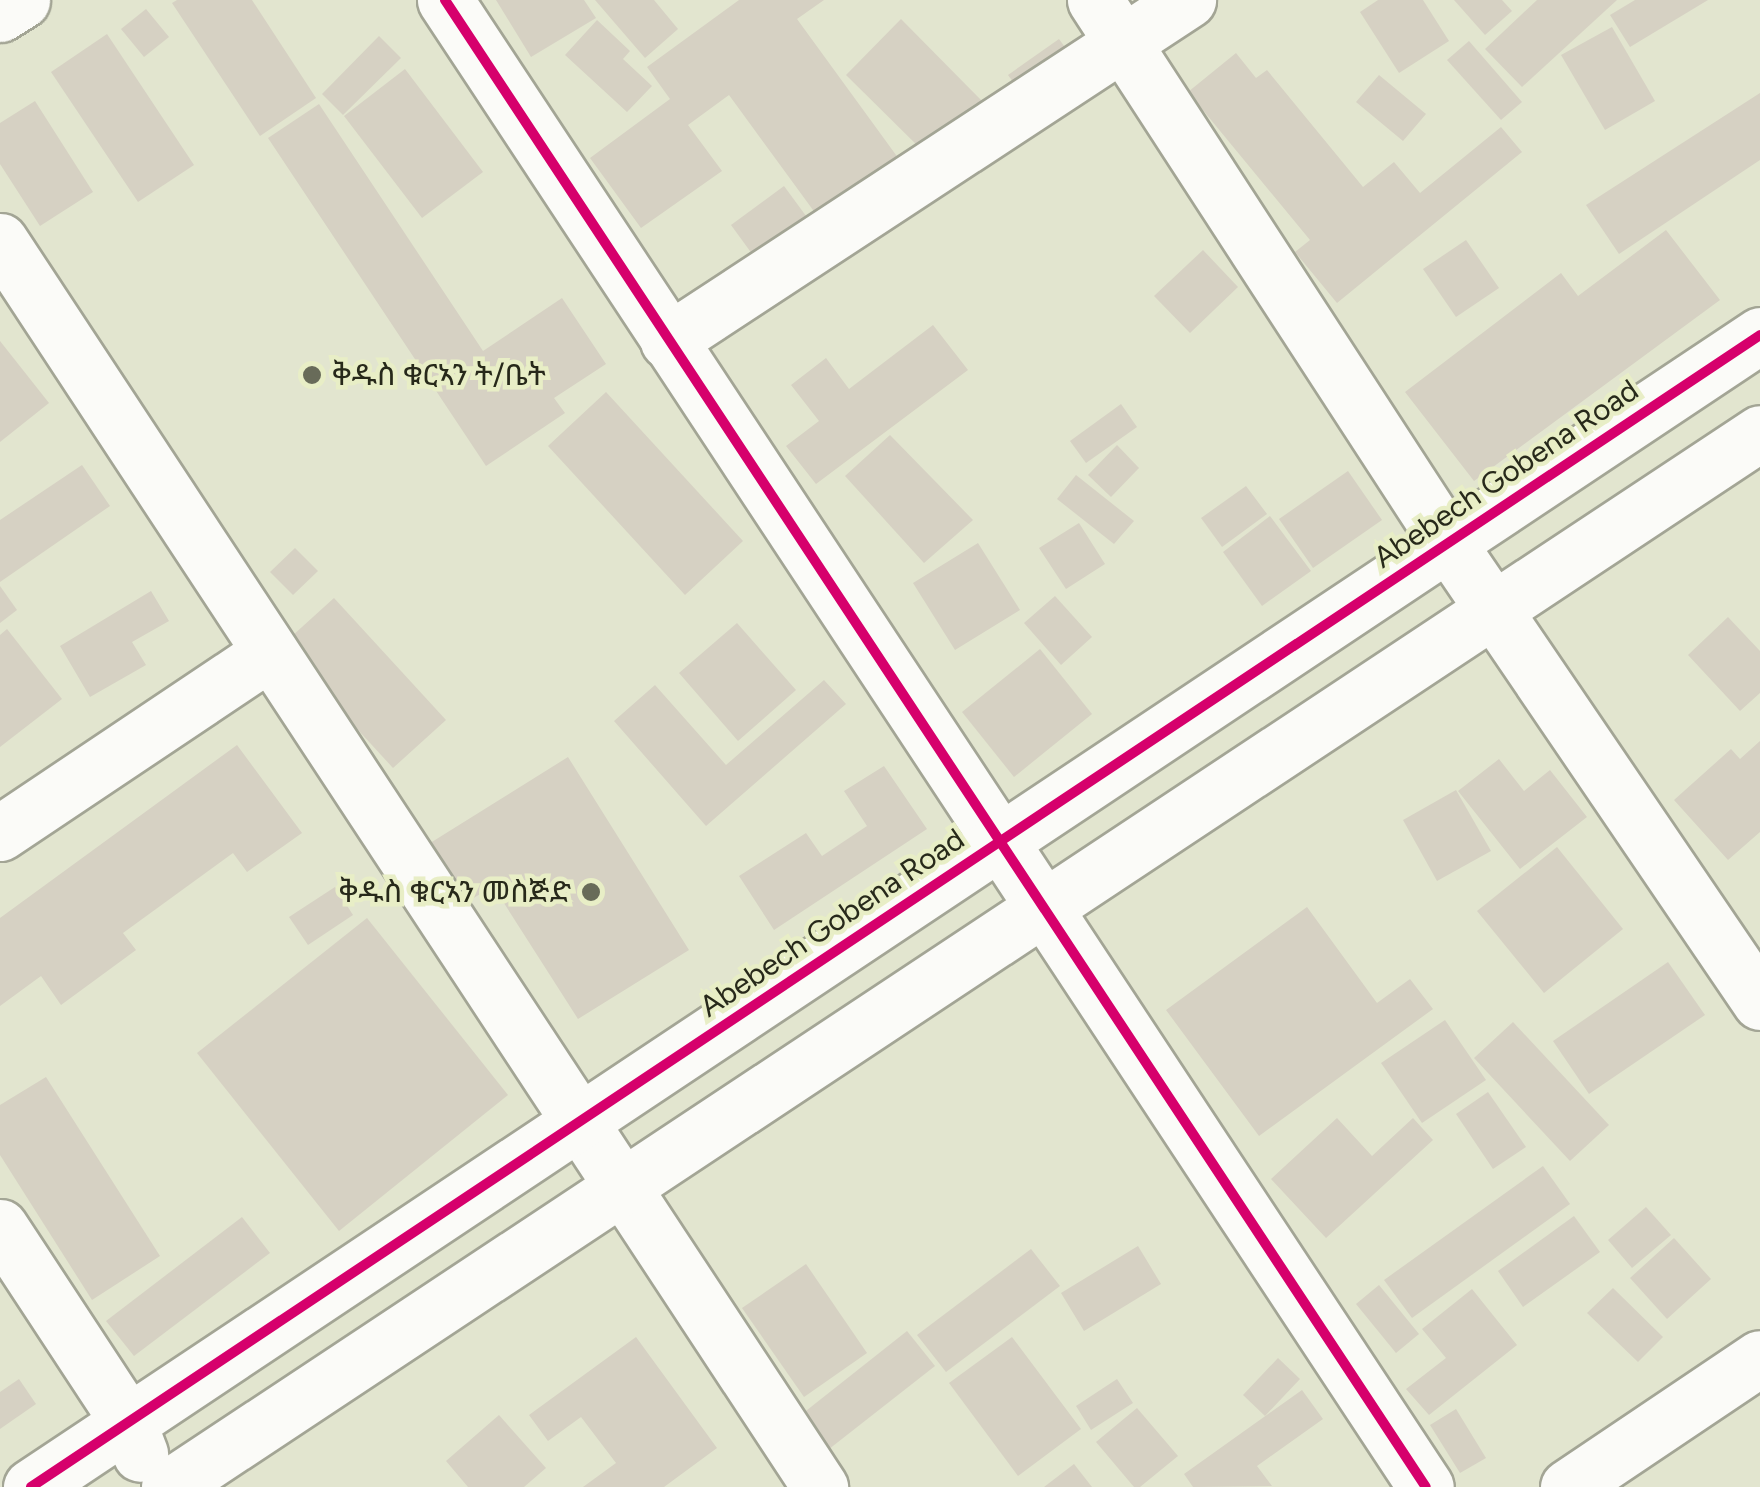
<!DOCTYPE html>
<html>
<head>
<meta charset="utf-8">
<style>
  body { margin:0 }
  #map { position:relative; width:1760px; height:1487px; overflow:hidden; background:#e2e5cf; font-family:Figtree,"Noto Sans Ethiopic",sans-serif }
  div>[style] { position:absolute }
  [style*='--x'] { left:calc(var(--x)*1px); top:calc(var(--y)*1px); width:calc(var(--w)*1px); rotate:calc(var(--a)*1deg) }
  .building>* { inset:0; background:#d6d1c3 }
  .roads { filter:drop-shadow(2px 0 #a3a595) drop-shadow(-2px 0 #a3a595) drop-shadow(0 2px #a3a595) drop-shadow(0 -2px #a3a595) }
  .minor>* { height:55px; margin:-27.5px; padding:0 27.5px; transform-origin:27.5px; border-radius:27.5px; background:#fbfbf8 }
  .cycleway>* { height:10px; margin:-5px; padding:0 5px; transform-origin:5px; border-radius:5px; background:#d6006c }
  .dots>* { width:28px; height:28px; translate:-50% -50%; box-sizing:border-box; border:5px solid #e8eec6; border-radius:50% }
  span { translate:-50% -50%; white-space:nowrap; text-align:center; line-height:1.15; -webkit-text-stroke:9px #e8eec6; paint-order:stroke }
  .poi-label { font-size:30px; color:#27291a }
  .left { translate:0 -50%; text-align:left }
  .right { translate:-100% -50%; text-align:right }
  .street-label { font-size:30px; color:#27291a }
</style>
</head>
<body>
<div id="map">
  <div class="building">
    <div style="clip-path:polygon(177px 0,252px 0,316px 98px,260px 136px,172px 3px)"></div>
    <div style="clip-path:polygon(496px 0,584px 0,596px 18px,531px 57px)"></div>
    <div style="clip-path:polygon(595px 0,654px 0,678px 29px,645px 58px)"></div>
    <div style="clip-path:polygon(739px 0,824px 0,797px 19px,912px 177px,832px 236px,729px 95px,688px 125px,722px 171px,641px 228px,590px 158px,670px 99px,647px 67px)"></div>
    <div style="clip-path:polygon(1378px 0,1423px 0,1449px 41px,1399px 73px,1360px 12px)"></div>
    <div style="clip-path:polygon(1454px 0,1502px 0,1512px 11px,1485px 35px)"></div>
    <div style="clip-path:polygon(1537px 0,1617px 0,1522px 87px,1485px 49px)"></div>
    <div style="clip-path:polygon(1635px 0,1708px 0,1630px 47px,1610px 15px)"></div>
    <div style="clip-path:polygon(146px 9px,169px 37px,144px 57px,121px 29px)"></div>
    <div style="clip-path:polygon(901px 19px,983px 102px,929px 157px,846px 75px)"></div>
    <div style="clip-path:polygon(597px 20px,630px 51px,623px 59px,652px 86px,627px 112px,565px 55px)"></div>
    <div style="clip-path:polygon(1612px 27px,1655px 101px,1605px 130px,1561px 55px)"></div>
    <div style="clip-path:polygon(107px 34px,194px 165px,138px 202px,51px 72px)"></div>
    <div style="clip-path:polygon(379px 36px,401px 58px,343px 115px,322px 94px)"></div>
    <div style="clip-path:polygon(1059px 39px,1078px 65px,1027px 101px,1008px 75px)"></div>
    <div style="clip-path:polygon(1469px 41px,1522px 102px,1501px 120px,1447px 60px)"></div>
    <div style="clip-path:polygon(1236px 53px,1256px 78px,1267px 70px,1363px 187px,1394px 162px,1420px 193px,1501px 127px,1522px 152px,1337px 303px,1295px 252px,1310px 240px,1188px 92px)"></div>
    <div style="clip-path:polygon(405px 69px,483px 172px,422px 218px,344px 116px)"></div>
    <div style="clip-path:polygon(1379px 75px,1426px 114px,1403px 141px,1356px 102px)"></div>
    <div style="clip-path:polygon(1760px 93px,1760px 160px,1619px 254px,1586px 205px)"></div>
    <div style="clip-path:polygon(35px 101px,93px 192px,40px 226px,0 164px,0 123px)"></div>
    <div style="clip-path:polygon(319px 104px,483px 351px,562px 298px,606px 364px,554px 398px,565px 413px,486px 466px,268px 138px)"></div>
    <div style="clip-path:polygon(784px 186px,820px 235px,766px 273px,731px 225px)"></div>
    <div style="clip-path:polygon(1666px 230px,1720px 300px,1474px 481px,1405px 392px,1561px 273px,1578px 296px)"></div>
    <div style="clip-path:polygon(1466px 240px,1499px 288px,1456px 317px,1423px 269px)"></div>
    <div style="clip-path:polygon(1203px 250px,1238px 287px,1190px 333px,1154px 296px)"></div>
    <div style="clip-path:polygon(933px 325px,968px 370px,816px 484px,786px 446px,819px 421px,791px 385px,826px 358px,849px 389px)"></div>
    <div style="clip-path:polygon(0 341px,49px 403px,0 442px)"></div>
    <div style="clip-path:polygon(606px 392px,743px 541px,685px 595px,548px 446px)"></div>
    <div style="clip-path:polygon(1121px 404px,1137px 427px,1086px 463px,1070px 441px)"></div>
    <div style="clip-path:polygon(890px 435px,973px 520px,924px 563px,845px 476px)"></div>
    <div style="clip-path:polygon(1117px 445px,1139px 468px,1111px 497px,1088px 475px)"></div>
    <div style="clip-path:polygon(82px 465px,110px 506px,0 582px,0 520px)"></div>
    <div style="clip-path:polygon(1348px 471px,1382px 520px,1313px 568px,1279px 519px)"></div>
    <div style="clip-path:polygon(1076px 475px,1134px 521px,1114px 544px,1057px 499px)"></div>
    <div style="clip-path:polygon(1246px 486px,1267px 514px,1222px 547px,1201px 518px)"></div>
    <div style="clip-path:polygon(1270px 516px,1311px 571px,1262px 606px,1223px 552px)"></div>
    <div style="clip-path:polygon(1079px 523px,1105px 564px,1066px 589px,1039px 548px)"></div>
    <div style="clip-path:polygon(978px 543px,1020px 610px,955px 650px,913px 583px)"></div>
    <div style="clip-path:polygon(295px 548px,318px 571px,293px 595px,270px 572px)"></div>
    <div style="clip-path:polygon(0 586px,17px 610px,0 623px)"></div>
    <div style="clip-path:polygon(151px 591px,169px 621px,132px 642px,146px 665px,90px 697px,60px 646px)"></div>
    <div style="clip-path:polygon(1055px 596px,1092px 637px,1061px 665px,1024px 623px)"></div>
    <div style="clip-path:polygon(334px 598px,446px 720px,393px 768px,281px 646px)"></div>
    <div style="clip-path:polygon(1728px 617px,1760px 651px,1760px 693px,1740px 711px,1688px 655px)"></div>
    <div style="clip-path:polygon(737px 623px,796px 690px,738px 741px,679px 673px)"></div>
    <div style="clip-path:polygon(7px 629px,62px 699px,0 747px,0 635px)"></div>
    <div style="clip-path:polygon(1040px 649px,1092px 714px,1014px 777px,962px 712px)"></div>
    <div style="clip-path:polygon(824px 680px,846px 704px,706px 826px,614px 721px,655px 685px,726px 765px)"></div>
    <div style="clip-path:polygon(1760px 741px,1760px 832px,1728px 860px,1674px 800px,1731px 749px,1740px 759px)"></div>
    <div style="clip-path:polygon(237px 745px,302px 833px,247px 872px,233px 853px,123px 933px,136px 950px,61px 1005px,41px 976px,0 1006px,0 918px)"></div>
    <div style="clip-path:polygon(568px 757px,689px 950px,578px 1019px,493px 886px,464px 904px,427px 845px)"></div>
    <div style="clip-path:polygon(1499px 759px,1524px 791px,1550px 770px,1587px 817px,1520px 869px,1458px 791px)"></div>
    <div style="clip-path:polygon(884px 766px,927px 829px,774px 930px,739px 876px,806px 833px,822px 856px,867px 826px,844px 791px)"></div>
    <div style="clip-path:polygon(1456px 790px,1491px 851px,1437px 881px,1403px 820px)"></div>
    <div style="clip-path:polygon(1557px 847px,1623px 929px,1544px 993px,1477px 911px)"></div>
    <div style="clip-path:polygon(335px 887px,353px 915px,308px 945px,289px 917px)"></div>
    <div style="clip-path:polygon(1307px 907px,1377px 1003px,1410px 979px,1433px 1009px,1259px 1136px,1166px 1010px)"></div>
    <div style="clip-path:polygon(367px 918px,508px 1095px,339px 1231px,197px 1053px)"></div>
    <div style="clip-path:polygon(1668px 962px,1705px 1015px,1589px 1094px,1553px 1041px)"></div>
    <div style="clip-path:polygon(1445px 1020px,1486px 1080px,1422px 1123px,1381px 1063px)"></div>
    <div style="clip-path:polygon(1513px 1022px,1609px 1125px,1570px 1161px,1474px 1058px)"></div>
    <div style="clip-path:polygon(46px 1077px,160px 1256px,92px 1300px,0 1155px,0 1105px)"></div>
    <div style="clip-path:polygon(1488px 1092px,1526px 1147px,1493px 1169px,1456px 1114px)"></div>
    <div style="clip-path:polygon(1337px 1118px,1372px 1156px,1413px 1118px,1433px 1140px,1326px 1238px,1271px 1179px)"></div>
    <div style="clip-path:polygon(1543px 1166px,1570px 1204px,1412px 1318px,1384px 1280px)"></div>
    <div style="clip-path:polygon(1646px 1207px,1671px 1235px,1632px 1268px,1608px 1240px)"></div>
    <div style="clip-path:polygon(1574px 1216px,1600px 1252px,1523px 1307px,1498px 1271px)"></div>
    <div style="clip-path:polygon(242px 1217px,270px 1253px,134px 1356px,106px 1321px)"></div>
    <div style="clip-path:polygon(1674px 1238px,1711px 1279px,1667px 1319px,1630px 1278px)"></div>
    <div style="clip-path:polygon(1138px 1246px,1161px 1284px,1084px 1331px,1061px 1293px)"></div>
    <div style="clip-path:polygon(1031px 1249px,1060px 1286px,946px 1372px,917px 1335px)"></div>
    <div style="clip-path:polygon(806px 1264px,867px 1353px,804px 1397px,742px 1308px)"></div>
    <div style="clip-path:polygon(1379px 1285px,1419px 1334px,1396px 1353px,1356px 1304px)"></div>
    <div style="clip-path:polygon(1613px 1288px,1663px 1337px,1638px 1362px,1587px 1313px)"></div>
    <div style="clip-path:polygon(1472px 1289px,1517px 1345px,1429px 1415px,1406px 1389px,1446px 1358px,1422px 1329px)"></div>
    <div style="clip-path:polygon(907px 1331px,935px 1366px,824px 1453px,797px 1418px)"></div>
    <div style="clip-path:polygon(636px 1337px,717px 1448px,664px 1487px,583px 1487px,616px 1463px,581px 1417px,548px 1441px,529px 1415px)"></div>
    <div style="clip-path:polygon(1012px 1337px,1081px 1429px,1018px 1476px,949px 1383px)"></div>
    <div style="clip-path:polygon(1278px 1358px,1300px 1379px,1265px 1416px,1243px 1395px)"></div>
    <div style="clip-path:polygon(19px 1379px,36px 1404px,0 1429px,0 1392px)"></div>
    <div style="clip-path:polygon(1117px 1379px,1133px 1403px,1091px 1430px,1076px 1406px)"></div>
    <div style="clip-path:polygon(1302px 1390px,1323px 1419px,1257px 1466px,1272px 1486px,1193px 1487px,1184px 1474px)"></div>
    <div style="clip-path:polygon(1137px 1408px,1178px 1456px,1140px 1487px,1134px 1487px,1096px 1442px)"></div>
    <div style="clip-path:polygon(1456px 1409px,1486px 1458px,1460px 1473px,1430px 1425px)"></div>
    <div style="clip-path:polygon(499px 1415px,546px 1468px,524px 1487px,468px 1487px,446px 1461px)"></div>
    <div style="clip-path:polygon(1074px 1464px,1092px 1487px,1044px 1487px)"></div>
  </div>
  <div class="roads">
    <div class="minor">
      <div style="--x:445;--y:0;--w:1781;--a:56.59"></div>
      <div style="--x:1095;--y:0;--w:648;--a:56.97"></div>
      <div style="--x:1448;--y:543;--w:555;--a:55.79"></div>
      <div style="--x:0;--y:14;--w:26;--a:-32"></div>
      <div style="--x:0;--y:241;--w:1492;--a:56.65"></div>
      <div style="--x:668;--y:341;--w:622;--a:-33.26"></div>
      <div style="--x:0;--y:833;--w:325;--a:-33.8"></div>
      <div style="--x:0;--y:1227;--w:233;--a:56.7"></div>
      <div style="--x:128;--y:1422;--w:34;--a:69"></div>
      <div style="--x:31;--y:1487;--w:2078;--a:-33.67"></div>
      <div style="--x:169;--y:1487;--w:1908;--a:-33.52"></div>
      <div style="--x:1568;--y:1487;--w:231;--a:-33.9"></div>
    </div>
  </div>
  <div class="cycleway">
    <div style="--x:445;--y:0;--w:1781;--a:56.59"></div>
    <div style="--x:31;--y:1487;--w:2078;--a:-33.67"></div>
  </div>
  <div class="dots">
    <div style="left:312px;top:375px;background:#686b59"></div>
    <div style="left:591px;top:892px;background:#686b59"></div>
  </div>
  <div class="poi-label">
    <span class="left" style="left:332px;top:375px">ቅዱስ ቁርኣን ት/ቤት</span>
    <span class="right" style="left:571px;top:892px">ቅዱስ ቁርኣን መስጅድ</span>
  </div>
  <div class="street-label">
    <span style="left:1506px;top:474px;rotate:-34deg">Abebech Gobena Road</span>
    <span style="left:832px;top:923px;rotate:-34deg">Abebech Gobena Road</span>
  </div>
</div>
</body>
</html>
